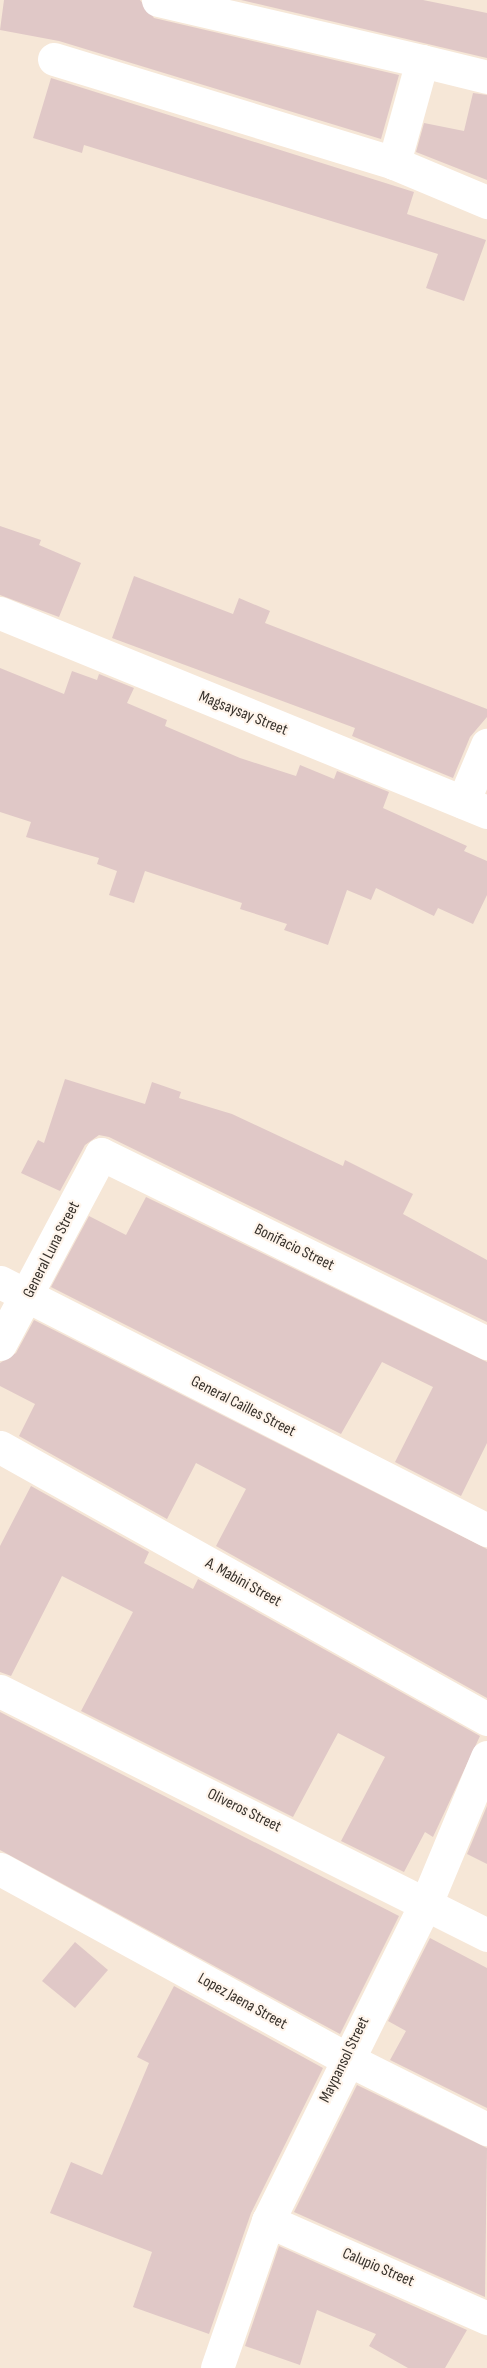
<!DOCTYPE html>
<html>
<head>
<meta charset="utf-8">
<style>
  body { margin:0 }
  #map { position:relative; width:487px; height:2368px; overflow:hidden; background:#f6e7d7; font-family:"Sofia Sans Condensed",sans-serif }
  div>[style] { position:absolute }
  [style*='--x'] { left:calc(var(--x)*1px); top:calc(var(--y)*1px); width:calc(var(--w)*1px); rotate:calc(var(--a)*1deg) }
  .building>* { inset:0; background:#e0c8c7 }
  .street>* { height:33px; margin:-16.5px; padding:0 16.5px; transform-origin:16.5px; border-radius:16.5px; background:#fff }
  .secondary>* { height:33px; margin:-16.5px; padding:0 16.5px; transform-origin:16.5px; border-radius:16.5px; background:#fff }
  span { translate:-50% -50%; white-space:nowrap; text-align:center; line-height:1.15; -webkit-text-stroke:4.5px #fff5ec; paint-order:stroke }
  .street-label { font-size:16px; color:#37312b }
</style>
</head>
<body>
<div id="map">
  <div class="building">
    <div style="clip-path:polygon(4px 0,140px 0,154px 18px,399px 75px,381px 139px,59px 41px,0 30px)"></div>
    <div style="clip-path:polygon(241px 0,423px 0,487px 13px,487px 58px)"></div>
    <div style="clip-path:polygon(51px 78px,414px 192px,407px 214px,486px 240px,464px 301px,426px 288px,438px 254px,84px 145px,82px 153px,33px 138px)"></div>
    <div style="clip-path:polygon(473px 93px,487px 95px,487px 180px,416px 152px,424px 123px,464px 131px)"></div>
    <div style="clip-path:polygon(0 526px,41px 540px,39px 545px,81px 563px,59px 617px,0 595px)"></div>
    <div style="clip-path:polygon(134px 576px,233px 614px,239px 598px,270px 611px,265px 623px,487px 709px,487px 717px,470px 737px,453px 778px,352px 736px,355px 728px,112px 638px)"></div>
    <div style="clip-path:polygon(0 668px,64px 694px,72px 671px,97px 680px,99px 674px,134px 688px,127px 703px,167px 720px,165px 726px,240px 758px,296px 776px,300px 765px,334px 779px,337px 771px,389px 792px,383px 808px,467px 846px,464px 851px,487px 861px,487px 895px,473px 924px,438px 908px,434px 916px,376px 888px,371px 900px,347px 890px,328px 945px,284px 930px,287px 924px,240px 909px,242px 903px,145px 871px,134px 903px,109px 895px,117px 871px,97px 864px,99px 858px,26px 837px,31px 822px,0 812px)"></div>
    <div style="clip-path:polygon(65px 1079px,145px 1104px,152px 1082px,181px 1092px,179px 1098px,232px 1114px,343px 1166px,345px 1160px,413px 1194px,403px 1214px,487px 1260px,487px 1322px,109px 1137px,99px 1135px,85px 1145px,60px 1191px,21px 1173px,38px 1140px,44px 1143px)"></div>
    <div style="clip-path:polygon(146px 1197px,487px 1362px,487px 1443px,461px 1496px,395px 1462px,433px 1387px,382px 1362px,341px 1434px,51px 1287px,89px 1216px,126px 1235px)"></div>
    <div style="clip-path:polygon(34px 1320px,487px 1549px,487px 1698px,216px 1546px,246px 1489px,196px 1463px,167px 1519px,19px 1436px,35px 1404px,0 1386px,0 1363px,16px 1353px)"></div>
    <div style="clip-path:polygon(31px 1486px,149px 1552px,144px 1563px,193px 1589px,198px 1579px,480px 1736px,433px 1837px,425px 1832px,404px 1872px,341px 1841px,385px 1757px,338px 1733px,293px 1817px,81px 1711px,133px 1612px,62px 1576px,11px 1676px,0 1672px,0 1546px)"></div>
    <div style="clip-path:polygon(0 1712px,399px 1916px,340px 2034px,0 1850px)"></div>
    <div style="clip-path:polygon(487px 1806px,487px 1864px,467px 1854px)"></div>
    <div style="clip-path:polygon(430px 1938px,487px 1968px,487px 2108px,390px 2060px,406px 2031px,388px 2021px)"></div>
    <div style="clip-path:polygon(75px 1942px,108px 1970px,75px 2008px,42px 1981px)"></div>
    <div style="clip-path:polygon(174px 1986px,323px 2068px,251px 2213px,209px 2334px,133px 2307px,152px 2252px,50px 2213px,71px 2162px,102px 2175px,149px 2063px,137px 2057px)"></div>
    <div style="clip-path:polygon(357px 2085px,487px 2148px,485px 2297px,294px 2212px)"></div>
    <div style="clip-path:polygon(279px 2246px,467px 2330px,445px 2368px,408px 2368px,369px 2346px,376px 2334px,317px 2310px,300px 2365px,245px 2346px)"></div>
  </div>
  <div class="street">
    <div style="--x:158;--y:0;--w:271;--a:13"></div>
    <div style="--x:422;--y:61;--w:106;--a:105.4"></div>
    <div style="--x:54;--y:59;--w:356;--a:17"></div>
    <div style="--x:394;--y:163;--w:101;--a:22.8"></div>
    <div style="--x:422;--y:61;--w:67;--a:13.8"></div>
    <div style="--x:463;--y:802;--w:62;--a:-67.2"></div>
    <div style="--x:0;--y:1344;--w:215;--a:-62"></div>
    <div style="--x:101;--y:1154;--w:430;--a:26.1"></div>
    <div style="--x:0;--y:1447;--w:558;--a:29.18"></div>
    <div style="--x:0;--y:1691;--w:545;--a:26.61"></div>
    <div style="--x:0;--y:1869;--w:393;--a:28.7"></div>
    <div style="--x:345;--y:2058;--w:159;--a:26.6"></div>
    <div style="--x:268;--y:2221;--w:240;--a:23.9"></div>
    <div style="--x:217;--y:2368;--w:156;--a:-70.9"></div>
    <div style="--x:268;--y:2221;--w:357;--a:-63.6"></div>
    <div style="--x:427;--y:1901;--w:156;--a:-67.4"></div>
  </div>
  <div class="secondary">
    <div style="--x:0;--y:613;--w:526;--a:22.23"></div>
    <div style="--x:0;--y:1282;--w:547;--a:26.99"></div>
  </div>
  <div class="street-label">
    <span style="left:243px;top:714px;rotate:22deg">Magsaysay Street</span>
    <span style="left:294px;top:1248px;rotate:26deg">Bonifacio Street</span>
    <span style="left:52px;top:1250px;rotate:-63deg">General Luna Street</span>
    <span style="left:243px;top:1407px;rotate:27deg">General Cailles Street</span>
    <span style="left:243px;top:1583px;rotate:29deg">A. Mabini Street</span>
    <span style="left:244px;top:1811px;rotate:26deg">Oliveros Street</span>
    <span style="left:242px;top:2002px;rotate:29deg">Lopez Jaena Street</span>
    <span style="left:345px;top:2060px;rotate:-64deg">Maypansol Street</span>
    <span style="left:378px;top:2268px;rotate:23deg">Calupio Street</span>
  </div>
</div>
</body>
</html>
